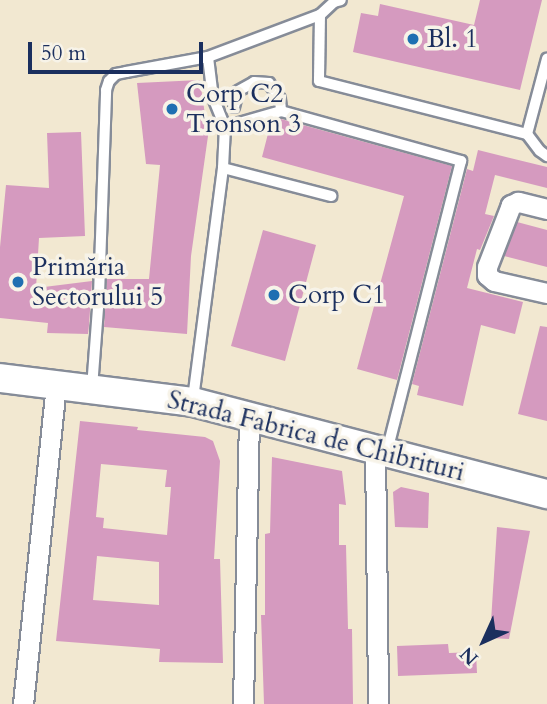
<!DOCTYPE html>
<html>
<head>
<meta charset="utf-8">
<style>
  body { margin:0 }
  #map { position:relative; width:547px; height:704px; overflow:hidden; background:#f2e8d1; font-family:Cardo,serif }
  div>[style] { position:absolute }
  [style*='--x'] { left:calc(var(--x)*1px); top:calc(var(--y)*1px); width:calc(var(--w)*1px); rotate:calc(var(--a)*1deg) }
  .building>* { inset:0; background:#d59abf }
  .roads { filter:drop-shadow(2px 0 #868c98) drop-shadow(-2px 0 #868c98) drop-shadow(0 2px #868c98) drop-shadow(0 -2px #868c98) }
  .lane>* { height:10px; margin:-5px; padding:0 5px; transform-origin:5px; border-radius:5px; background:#fff }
  .street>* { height:19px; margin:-9.5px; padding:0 9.5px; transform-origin:9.5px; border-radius:9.5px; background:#fff }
  .secondary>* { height:28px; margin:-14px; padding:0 14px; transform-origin:14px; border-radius:14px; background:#fff }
  .dots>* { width:19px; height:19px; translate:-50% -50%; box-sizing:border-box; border:4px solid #f7f3e8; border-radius:50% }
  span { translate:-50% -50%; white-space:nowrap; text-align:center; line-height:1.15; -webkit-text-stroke:7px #f7f3e8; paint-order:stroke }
  .poi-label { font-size:26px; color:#1b2f5e }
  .left { translate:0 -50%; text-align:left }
  .street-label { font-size:26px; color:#1b2f5e }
  .north { position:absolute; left:449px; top:606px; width:70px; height:70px; -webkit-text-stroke:5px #f7f3e8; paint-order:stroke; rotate:225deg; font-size:19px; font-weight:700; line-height:28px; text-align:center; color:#1b2f5e }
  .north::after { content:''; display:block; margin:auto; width:24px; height:32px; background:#1b2f5e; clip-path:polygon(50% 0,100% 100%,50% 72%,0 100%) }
  .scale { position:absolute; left:28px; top:42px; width:175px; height:32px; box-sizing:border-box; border:4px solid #1b2f5e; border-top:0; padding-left:9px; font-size:21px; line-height:24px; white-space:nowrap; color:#1b2f5e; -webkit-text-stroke:5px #f7f3e8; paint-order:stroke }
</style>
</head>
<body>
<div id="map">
  <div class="building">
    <div style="clip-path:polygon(480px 0,542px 0,520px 90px,353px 52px,361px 13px,378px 16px,380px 4px,474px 25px)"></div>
    <div style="clip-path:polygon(200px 80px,208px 136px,191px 256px,187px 334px,104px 327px,107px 279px,149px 279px,160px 165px,146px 164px,137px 83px)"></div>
    <div style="clip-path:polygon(281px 119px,452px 166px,397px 380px,357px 369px,404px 196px,262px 157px,271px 122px)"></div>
    <div style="clip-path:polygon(81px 132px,85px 236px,39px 238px,36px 288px,92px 281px,89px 325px,88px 334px,47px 333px,48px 323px,0 318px,0 247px,6px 185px,49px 188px,47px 133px)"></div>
    <div style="clip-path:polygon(478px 150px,547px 167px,547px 188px,495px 175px,485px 214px,494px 216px,480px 250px,477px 249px,467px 288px,523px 302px,515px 334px,481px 325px,463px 406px,417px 395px,419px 386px,412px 384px,467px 169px,473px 171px)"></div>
    <div style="clip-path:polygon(517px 222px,547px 230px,547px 267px,504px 256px)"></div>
    <div style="clip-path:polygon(263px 230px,316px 245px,285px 361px,231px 346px)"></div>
    <div style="clip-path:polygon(540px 326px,547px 327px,547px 421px,518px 414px)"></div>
    <div style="clip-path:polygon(evenodd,80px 421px,138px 427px,137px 430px,205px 437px,213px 441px,220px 461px,214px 559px,220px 559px,223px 663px,159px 662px,160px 649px,56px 641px,80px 421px,101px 464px,167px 470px,165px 487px,171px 487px,167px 535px,103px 528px,104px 518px,96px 517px,101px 464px,80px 421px,97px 556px,159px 562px,159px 605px,93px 600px,97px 556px)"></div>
    <div style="clip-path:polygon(272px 457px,342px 471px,346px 505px,339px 504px,339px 545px,346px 545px,348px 629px,352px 629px,353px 704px,264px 704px,261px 615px,265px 615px,265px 534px,270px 533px)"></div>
    <div style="clip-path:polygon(401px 487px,429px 493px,428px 528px,395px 527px,393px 492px)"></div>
    <div style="clip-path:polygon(497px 527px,530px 531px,509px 639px,490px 638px)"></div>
    <div style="clip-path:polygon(448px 644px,449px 653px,476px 652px,477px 673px,398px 676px,397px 646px)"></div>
  </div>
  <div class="roads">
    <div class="lane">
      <div style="--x:320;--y:15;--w:66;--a:90.9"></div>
      <div style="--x:319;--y:81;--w:215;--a:14.3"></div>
      <div style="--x:527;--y:134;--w:21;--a:53"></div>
      <div style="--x:540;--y:151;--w:9;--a:36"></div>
      <div style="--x:234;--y:107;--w:16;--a:-76"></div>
      <div style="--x:238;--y:91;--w:18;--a:-29"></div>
      <div style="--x:254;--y:82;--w:15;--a:4"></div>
      <div style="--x:269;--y:83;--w:19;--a:55"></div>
      <div style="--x:280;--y:99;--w:12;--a:85"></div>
      <div style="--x:225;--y:127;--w:58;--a:-15.9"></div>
      <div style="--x:281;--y:111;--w:187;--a:15.5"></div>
      <div style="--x:461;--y:161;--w:299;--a:104.3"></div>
      <div style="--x:527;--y:134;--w:78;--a:-75.1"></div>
      <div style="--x:223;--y:168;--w:112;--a:14.5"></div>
      <div style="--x:92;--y:388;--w:93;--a:-85.7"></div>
      <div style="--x:99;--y:295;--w:205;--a:-88"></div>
      <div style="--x:106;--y:90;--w:9;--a:-72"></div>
      <div style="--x:109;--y:81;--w:10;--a:-45"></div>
      <div style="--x:116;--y:74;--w:10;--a:-11"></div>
      <div style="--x:126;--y:72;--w:83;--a:-10.4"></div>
      <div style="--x:208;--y:57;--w:120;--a:-20.6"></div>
      <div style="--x:320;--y:15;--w:19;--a:-43"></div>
      <div style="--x:334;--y:2;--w:7;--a:-16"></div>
      <div style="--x:193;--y:399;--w:233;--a:-82.6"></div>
      <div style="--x:223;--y:168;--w:41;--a:-87.2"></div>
      <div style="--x:225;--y:127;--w:31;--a:-112"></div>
      <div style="--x:213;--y:98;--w:41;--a:-97"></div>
    </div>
    <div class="street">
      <div style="--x:547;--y:209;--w:30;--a:-166"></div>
      <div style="--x:518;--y:202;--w:8;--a:157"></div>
      <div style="--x:511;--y:205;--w:66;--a:111.2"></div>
      <div style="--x:487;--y:267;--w:8;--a:90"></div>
      <div style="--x:487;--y:275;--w:9;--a:41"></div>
      <div style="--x:494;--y:281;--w:54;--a:12.8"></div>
      <div style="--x:375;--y:448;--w:256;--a:89.3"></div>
      <div style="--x:23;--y:704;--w:322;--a:-84.1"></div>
      <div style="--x:243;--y:704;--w:290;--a:-88.8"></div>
    </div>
    <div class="secondary">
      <div style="--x:0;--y:378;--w:194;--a:7.1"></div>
      <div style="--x:193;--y:402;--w:366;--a:14.6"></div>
    </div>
  </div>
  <div class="dots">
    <div style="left:413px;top:39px;background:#1f6fb2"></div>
    <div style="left:172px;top:109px;background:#1f6fb2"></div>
    <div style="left:18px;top:282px;background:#1f6fb2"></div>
    <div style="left:274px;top:295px;background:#1f6fb2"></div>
  </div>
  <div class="poi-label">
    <span class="left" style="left:427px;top:39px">Bl. 1</span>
    <span class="left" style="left:186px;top:109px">Corp C2<br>Tronson 3</span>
    <span class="left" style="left:32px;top:282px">Primăria<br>Sectorului 5</span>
    <span class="left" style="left:288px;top:295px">Corp C1</span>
  </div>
  <div class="street-label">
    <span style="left:316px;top:436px;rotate:14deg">Strada Fabrica de Chibrituri</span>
  </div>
  <div class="north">N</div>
  <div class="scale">50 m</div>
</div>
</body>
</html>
